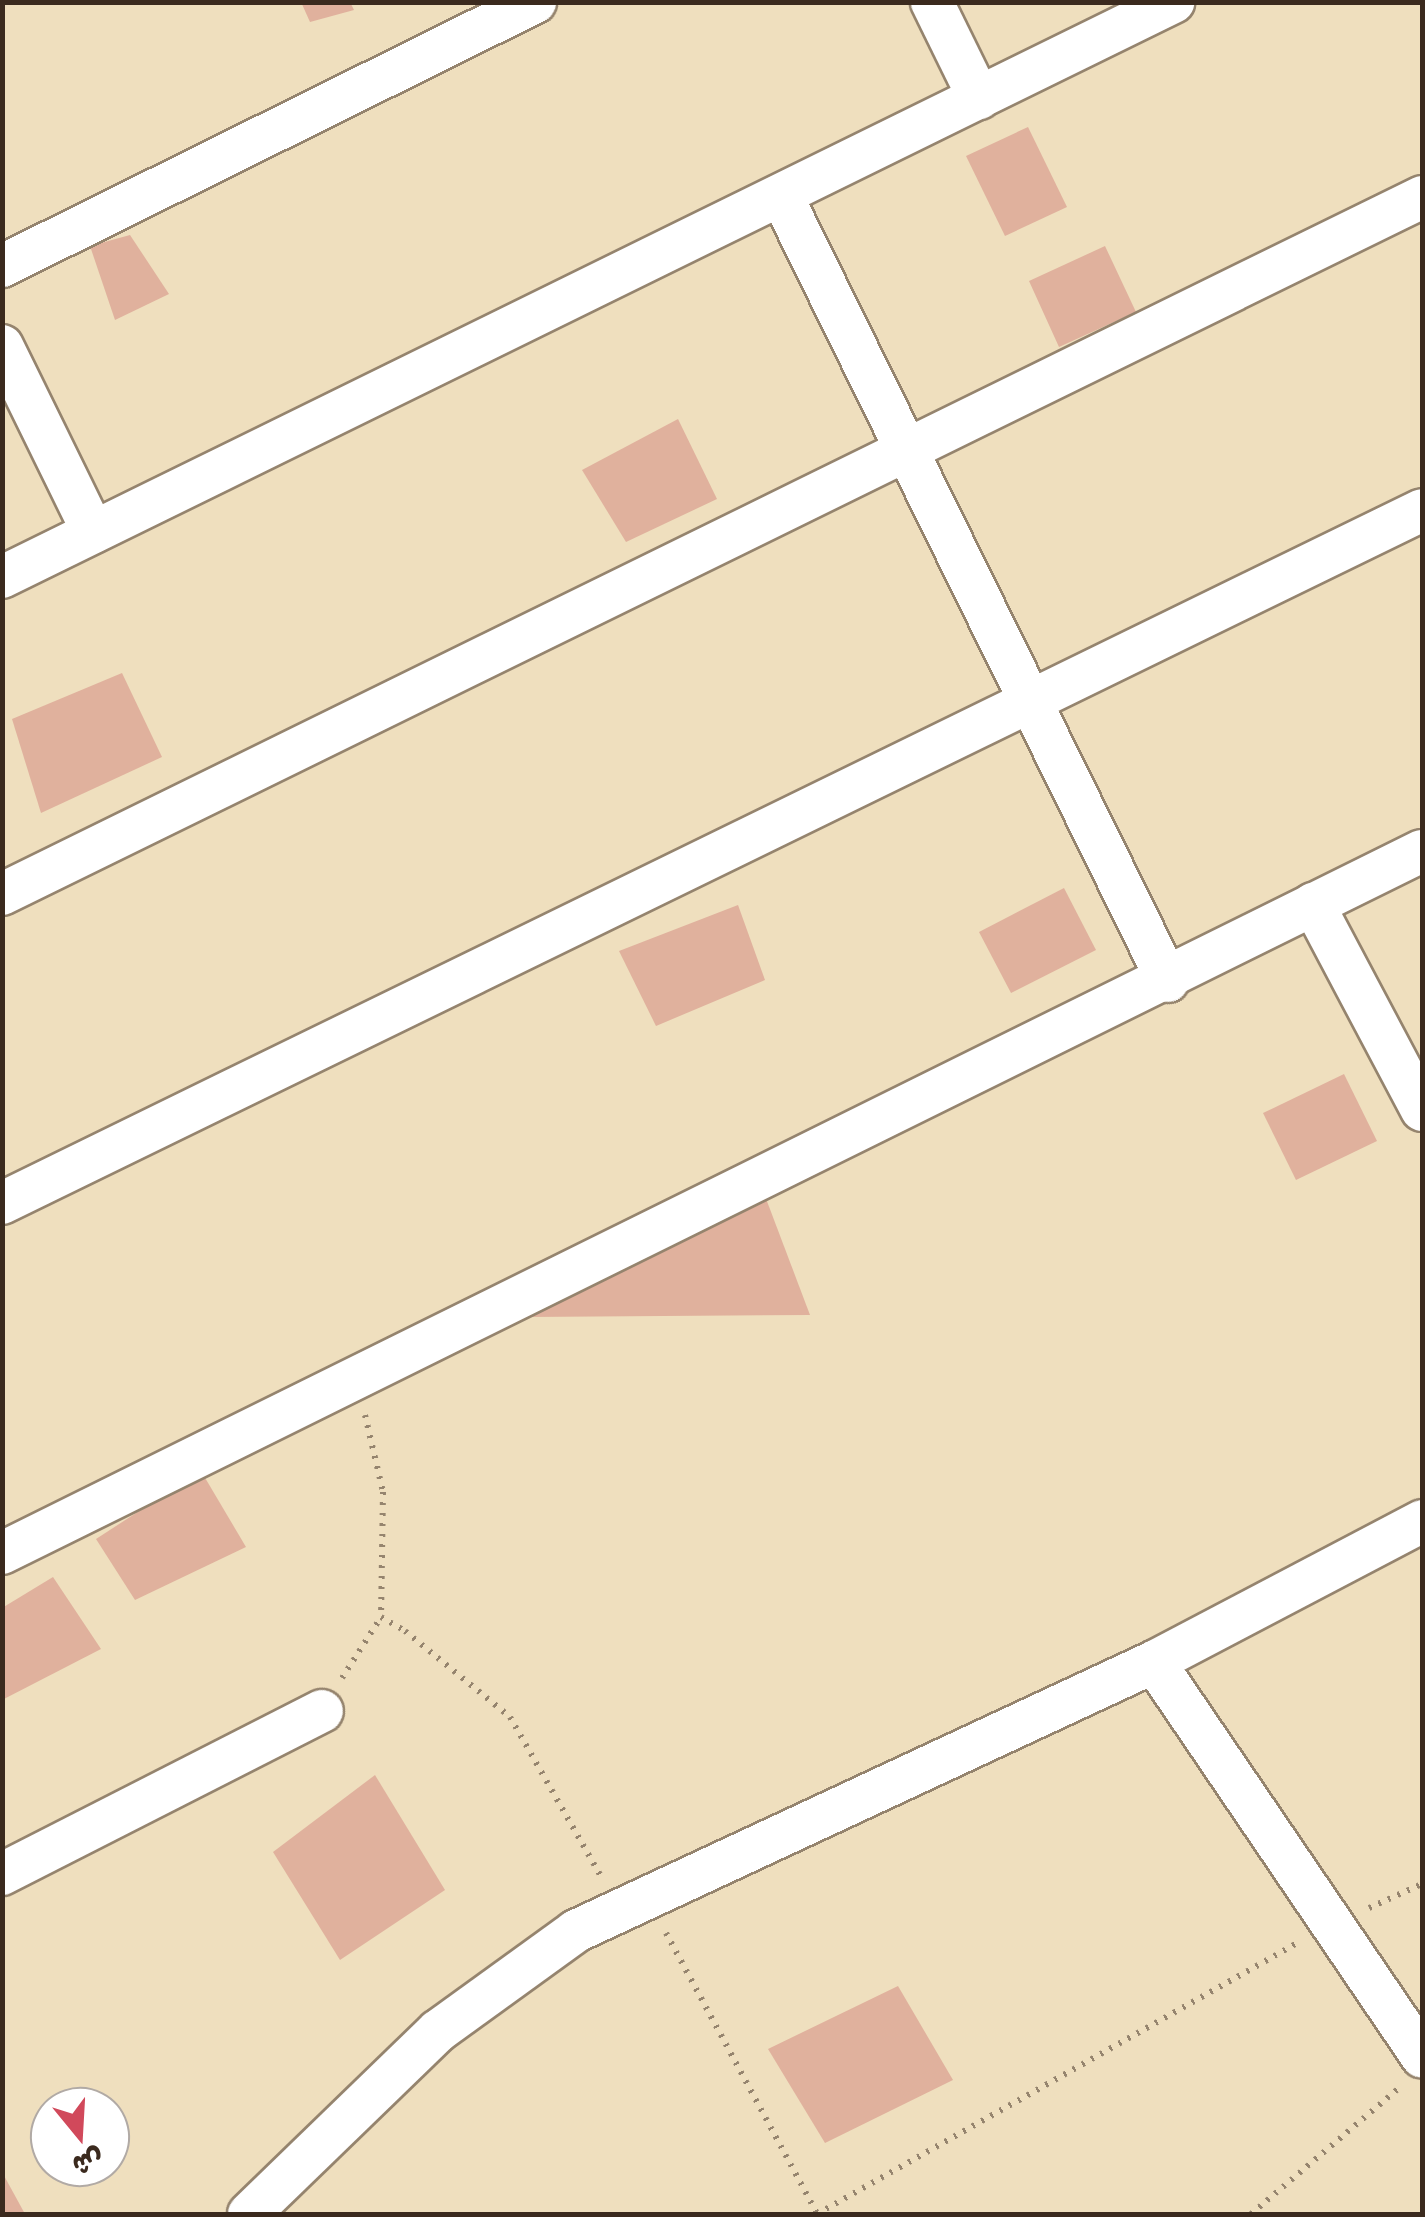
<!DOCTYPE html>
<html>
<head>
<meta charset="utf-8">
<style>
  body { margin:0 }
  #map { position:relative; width:1425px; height:2217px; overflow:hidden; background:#efdfbe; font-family:"Playpen Sans","Playpen Sans Arabic",sans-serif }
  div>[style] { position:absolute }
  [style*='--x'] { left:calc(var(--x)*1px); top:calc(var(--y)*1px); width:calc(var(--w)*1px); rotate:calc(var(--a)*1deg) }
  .building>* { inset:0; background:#e0b19d }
  .path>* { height:6px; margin-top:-3px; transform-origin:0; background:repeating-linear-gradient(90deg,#95846e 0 2.5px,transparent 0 10.5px) }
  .roads { filter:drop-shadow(2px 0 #95846e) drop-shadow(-2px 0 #95846e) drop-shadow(0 2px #95846e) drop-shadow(0 -2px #95846e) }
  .minor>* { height:42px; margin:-21px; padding:0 21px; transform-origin:21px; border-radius:21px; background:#fff }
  span { translate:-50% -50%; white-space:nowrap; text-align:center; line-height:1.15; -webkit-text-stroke:8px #fff; paint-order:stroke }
  .frame { position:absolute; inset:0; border:5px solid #3b2a1e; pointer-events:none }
  .north { position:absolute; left:30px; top:2087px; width:100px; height:100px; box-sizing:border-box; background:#fff; border:2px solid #b1aaa5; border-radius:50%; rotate:162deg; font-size:28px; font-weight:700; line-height:40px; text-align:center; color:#3b2a1e }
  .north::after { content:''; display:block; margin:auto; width:35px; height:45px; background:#d1495b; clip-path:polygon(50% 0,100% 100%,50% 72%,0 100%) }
</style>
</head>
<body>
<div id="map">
  <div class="building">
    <div style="clip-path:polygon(301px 2px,350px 2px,354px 10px,310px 22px)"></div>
    <div style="clip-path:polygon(1028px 127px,1067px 207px,1005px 236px,966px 156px)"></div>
    <div style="clip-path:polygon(130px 235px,169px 294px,115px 320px,90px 246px)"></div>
    <div style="clip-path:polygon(1105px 246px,1136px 312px,1059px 347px,1029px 281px)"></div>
    <div style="clip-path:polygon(678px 419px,717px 499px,626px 542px,582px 470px)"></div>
    <div style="clip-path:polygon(122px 673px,162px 757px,41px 813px,12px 719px)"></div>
    <div style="clip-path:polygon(1064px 888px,1096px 950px,1011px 993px,979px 932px)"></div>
    <div style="clip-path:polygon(738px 905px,765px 980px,656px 1026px,619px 951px)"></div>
    <div style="clip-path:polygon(1344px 1074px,1377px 1141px,1296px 1180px,1263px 1113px)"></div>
    <div style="clip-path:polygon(765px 1196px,810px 1315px,528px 1317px)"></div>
    <div style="clip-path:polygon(201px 1471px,246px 1547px,135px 1600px,96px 1539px)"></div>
    <div style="clip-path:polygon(53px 1577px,101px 1649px,2px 1700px,2px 1608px)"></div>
    <div style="clip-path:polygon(375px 1775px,445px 1890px,340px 1960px,273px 1852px)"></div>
    <div style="clip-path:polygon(898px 1986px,953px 2080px,825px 2143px,768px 2049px)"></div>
    <div style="clip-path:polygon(2px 2172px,25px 2214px,2px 2214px)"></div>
  </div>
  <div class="path">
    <div style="--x:365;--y:1415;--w:79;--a:76.8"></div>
    <div style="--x:383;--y:1492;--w:125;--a:90.9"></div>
    <div style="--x:342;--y:1678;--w:72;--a:-57.4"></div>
    <div style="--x:381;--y:1617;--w:28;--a:30"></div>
    <div style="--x:405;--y:1631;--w:136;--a:39.3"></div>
    <div style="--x:510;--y:1717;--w:182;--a:60.3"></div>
    <div style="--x:1369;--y:1908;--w:58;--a:-24.4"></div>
    <div style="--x:666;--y:1933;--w:319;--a:61.7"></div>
    <div style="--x:817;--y:2214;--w:553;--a:-29.44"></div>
    <div style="--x:1251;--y:2214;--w:194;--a:-40.4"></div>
  </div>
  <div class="roads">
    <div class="minor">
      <div style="--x:932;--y:2;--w:107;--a:63.9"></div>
      <div style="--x:781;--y:195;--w:876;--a:63.79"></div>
      <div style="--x:2;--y:266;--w:595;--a:-26.35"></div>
      <div style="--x:2;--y:346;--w:207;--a:63.9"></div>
      <div style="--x:2;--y:577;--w:1305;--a:-26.15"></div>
      <div style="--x:2;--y:894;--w:1582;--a:-26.14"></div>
      <div style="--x:1313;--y:904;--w:233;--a:62.1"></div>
      <div style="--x:2;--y:1203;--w:1580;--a:-26.01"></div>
      <div style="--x:2;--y:1553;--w:1584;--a:-26.31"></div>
      <div style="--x:1154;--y:1662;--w:477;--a:55.8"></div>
      <div style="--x:2;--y:1874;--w:359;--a:-27"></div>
      <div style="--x:249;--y:2214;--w:263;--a:-44.1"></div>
      <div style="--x:438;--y:2031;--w:170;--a:-35.9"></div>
      <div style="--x:576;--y:1931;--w:638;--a:-24.96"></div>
      <div style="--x:1154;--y:1662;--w:303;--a:-27.7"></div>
    </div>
  </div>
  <div class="frame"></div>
  <div class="north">ش</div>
</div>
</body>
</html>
